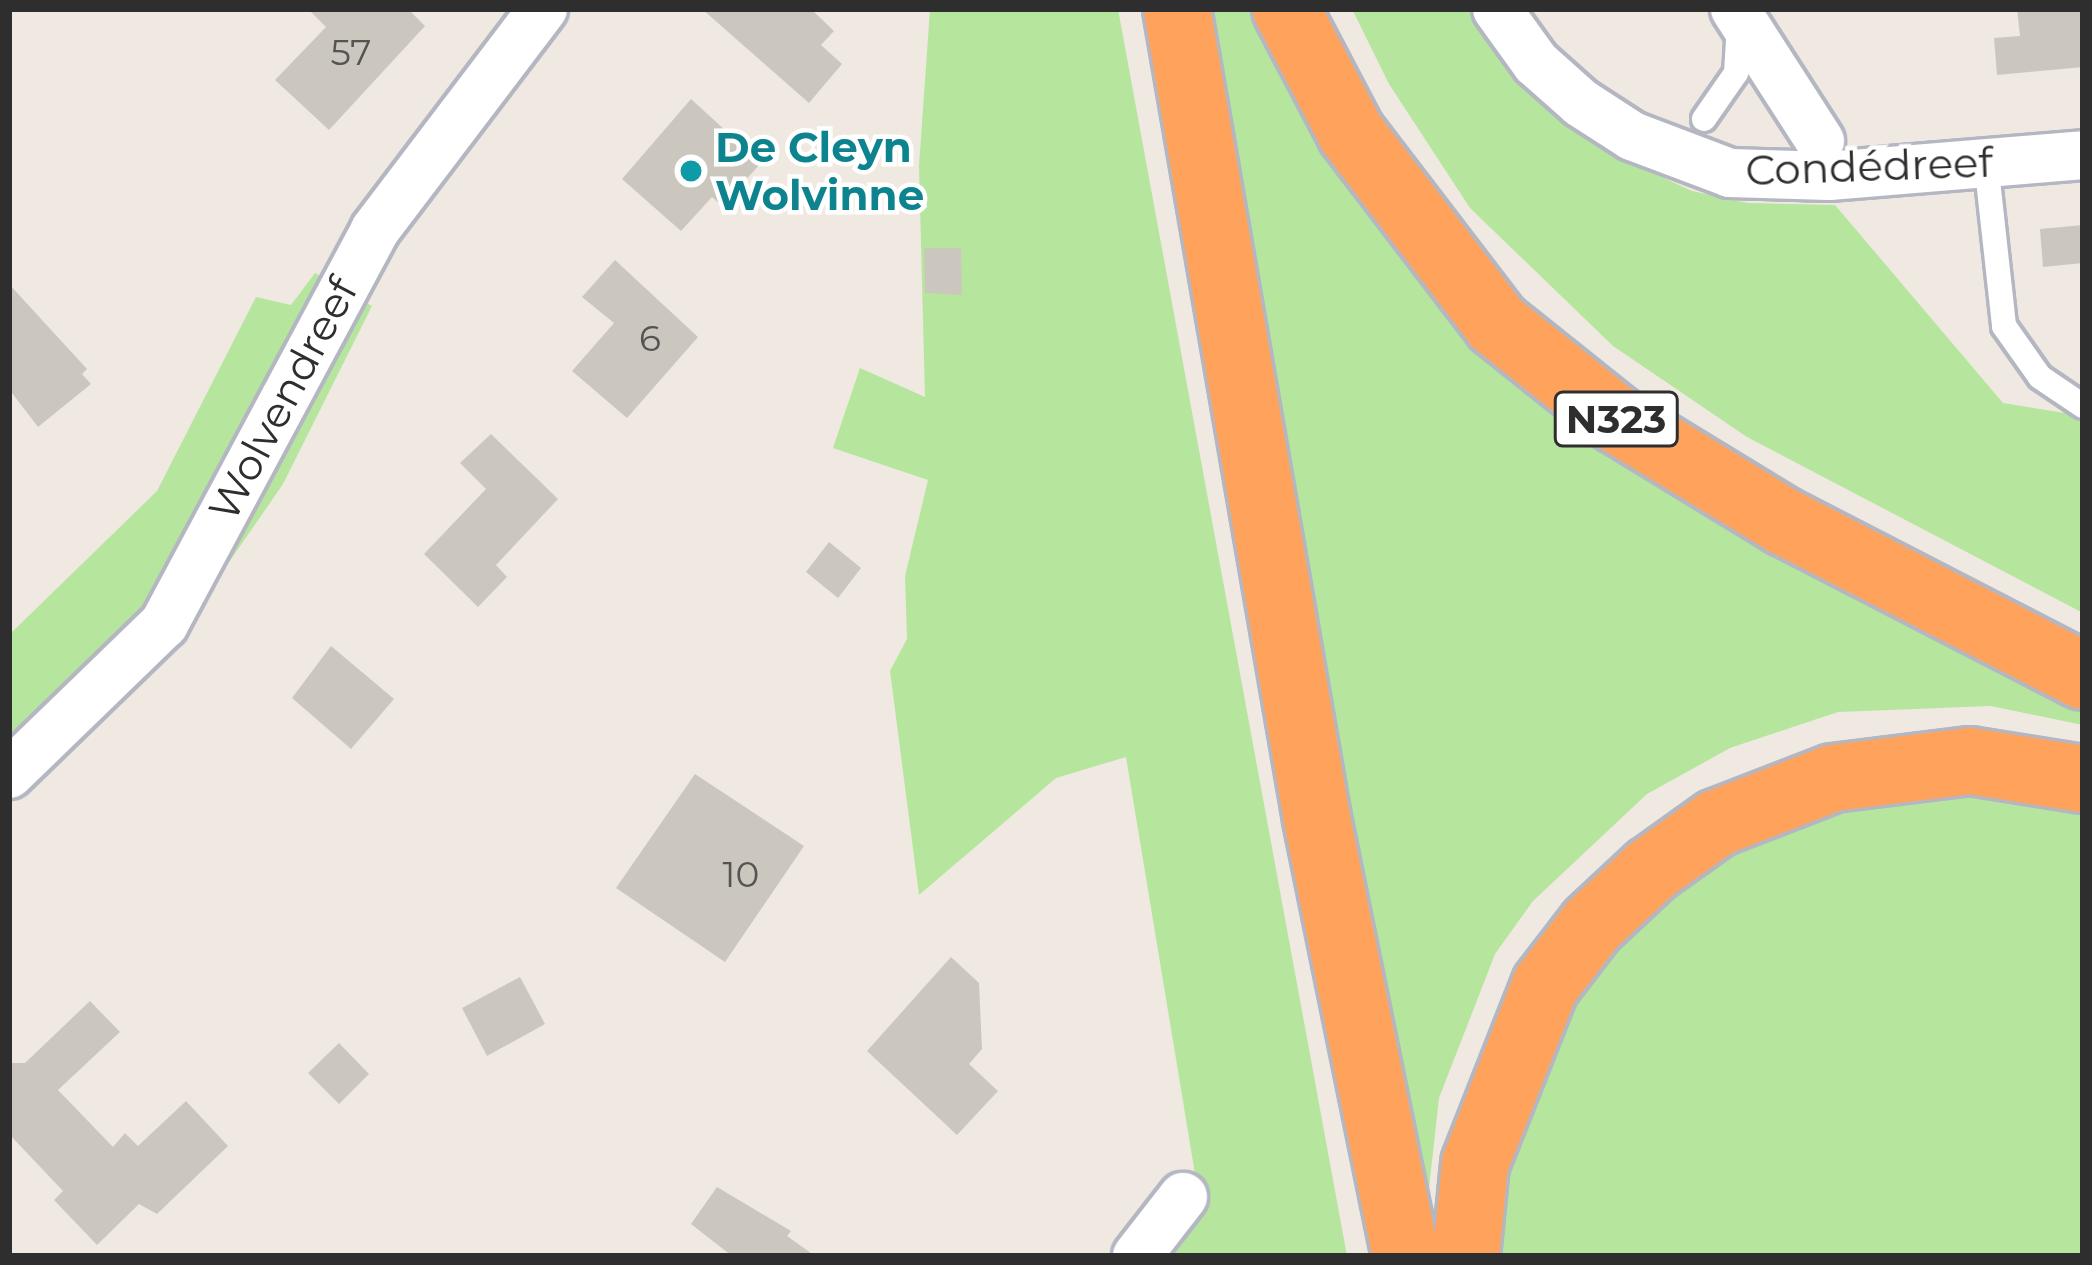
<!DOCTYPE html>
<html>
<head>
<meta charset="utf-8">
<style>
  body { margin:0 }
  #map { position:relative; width:2092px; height:1265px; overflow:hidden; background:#efe9e1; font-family:Montserrat,sans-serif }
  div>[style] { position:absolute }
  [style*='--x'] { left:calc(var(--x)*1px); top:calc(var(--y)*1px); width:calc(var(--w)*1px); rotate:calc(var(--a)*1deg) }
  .green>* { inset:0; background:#b6e59e }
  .building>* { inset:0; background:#cbc7bf }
  .roads { filter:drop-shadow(3px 0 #b4b7c1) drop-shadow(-3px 0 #b4b7c1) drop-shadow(0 3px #b4b7c1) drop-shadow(0 -3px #b4b7c1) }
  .service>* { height:24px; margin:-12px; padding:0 12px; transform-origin:12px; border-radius:12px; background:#fff }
  .minor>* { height:48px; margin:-24px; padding:0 24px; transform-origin:24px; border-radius:24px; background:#fff }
  .motorway>* { height:66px; margin:-33px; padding:0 33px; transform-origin:33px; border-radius:33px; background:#ffa35c }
  .dots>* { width:33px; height:33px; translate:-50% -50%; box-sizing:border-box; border:6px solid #fff; border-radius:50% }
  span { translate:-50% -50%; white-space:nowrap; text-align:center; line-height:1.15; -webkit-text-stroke:9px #fff; paint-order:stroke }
  .number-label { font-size:36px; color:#555452 }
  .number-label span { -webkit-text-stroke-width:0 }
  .shield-label span { padding:3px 9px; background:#fff; border:3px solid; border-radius:9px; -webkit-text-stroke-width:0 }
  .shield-label { font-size:39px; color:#2e2e2e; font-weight:700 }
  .culture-label { font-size:42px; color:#0d838f; font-weight:700 }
  .left { translate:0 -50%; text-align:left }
  .street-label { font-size:42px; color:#2e2e2e }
  .frame { position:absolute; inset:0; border:12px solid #2e2e2e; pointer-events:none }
</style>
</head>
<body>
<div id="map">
  <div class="green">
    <div style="clip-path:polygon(930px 9px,1118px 9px,1347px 1256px,1163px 1256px,1200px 1204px,1126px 757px,1056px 778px,919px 895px,890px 671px,907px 639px,905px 576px,928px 480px,833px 448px,860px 368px,925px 397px,919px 166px)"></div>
    <div style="clip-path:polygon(1202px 9px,1260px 9px,1352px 188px,1408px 260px,2083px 703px,2083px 725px,1991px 706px,1838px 712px,1730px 748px,1647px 794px,1533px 901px,1495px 954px,1439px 1098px,1422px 1251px)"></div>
    <div style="clip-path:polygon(1352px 9px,1475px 9px,1530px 90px,1601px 149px,1692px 191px,1748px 203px,1835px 205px,2003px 403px,2083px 416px,2083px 613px,1747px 437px,1613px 346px,1470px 208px,1389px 84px)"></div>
    <div style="clip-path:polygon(315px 273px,372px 306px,283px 484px,185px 626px,9px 801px,9px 635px,157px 491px,256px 297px,291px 305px)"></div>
    <div style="clip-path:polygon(1939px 787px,2083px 803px,2083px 1256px,1496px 1256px,1510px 1151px,1571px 999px,1613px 942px,1752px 834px,1824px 809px)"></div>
  </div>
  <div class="building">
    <div style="clip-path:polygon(308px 9px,408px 9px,425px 26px,329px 130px,275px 80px,326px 27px)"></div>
    <div style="clip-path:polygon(702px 9px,811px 9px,834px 31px,821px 45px,842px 64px,809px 103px)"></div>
    <div style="clip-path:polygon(2017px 9px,2083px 9px,2083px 67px,1997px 75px,1994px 38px,2020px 36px)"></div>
    <div style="clip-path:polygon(691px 99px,761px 163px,722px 206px,712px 197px,681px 231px,622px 179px)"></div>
    <div style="clip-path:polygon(2083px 225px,2083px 263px,2043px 267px,2040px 229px)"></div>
    <div style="clip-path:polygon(924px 248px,961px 248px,962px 295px,925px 293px)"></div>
    <div style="clip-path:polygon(615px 260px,698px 337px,627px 418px,572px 371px,614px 323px,582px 297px)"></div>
    <div style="clip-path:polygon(9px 284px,87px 369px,82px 374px,91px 384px,38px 427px,9px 389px)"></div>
    <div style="clip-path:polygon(491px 434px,558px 499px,496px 565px,507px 577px,478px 607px,424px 554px,486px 489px,460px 463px)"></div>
    <div style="clip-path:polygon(829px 542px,861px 568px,838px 598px,806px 572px)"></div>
    <div style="clip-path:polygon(331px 646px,394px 699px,351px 749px,292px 698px)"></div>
    <div style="clip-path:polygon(695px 774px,804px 846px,725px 962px,616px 888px)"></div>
    <div style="clip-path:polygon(951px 957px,979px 983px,982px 1049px,969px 1064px,998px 1091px,957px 1135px,867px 1051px)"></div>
    <div style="clip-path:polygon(520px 977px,545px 1024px,487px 1056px,462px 1008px)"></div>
    <div style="clip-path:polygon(90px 1001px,120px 1032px,58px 1090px,113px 1147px,125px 1133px,138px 1146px,186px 1101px,228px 1146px,157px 1214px,139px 1204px,97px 1245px,54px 1200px,63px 1191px,9px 1134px,9px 1063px,25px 1063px)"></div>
    <div style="clip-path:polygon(339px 1043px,369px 1074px,339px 1104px,308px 1073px)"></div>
    <div style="clip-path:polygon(717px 1187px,791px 1231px,787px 1236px,815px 1256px,732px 1256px,691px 1224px)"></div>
  </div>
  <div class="roads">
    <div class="service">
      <div style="--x:1704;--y:119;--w:56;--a:-55.2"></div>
      <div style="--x:1736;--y:73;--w:49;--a:-86.5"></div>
      <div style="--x:1986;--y:162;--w:165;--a:83.7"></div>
      <div style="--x:2004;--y:326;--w:62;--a:54.8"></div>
      <div style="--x:2040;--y:377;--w:52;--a:34"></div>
    </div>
    <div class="minor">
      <div style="--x:1497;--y:9;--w:67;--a:54.2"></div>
      <div style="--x:1536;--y:63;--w:60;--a:41.6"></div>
      <div style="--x:1581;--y:103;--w:61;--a:32.9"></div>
      <div style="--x:1632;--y:136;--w:105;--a:20.7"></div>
      <div style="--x:1730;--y:173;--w:99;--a:1.7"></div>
      <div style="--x:1829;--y:176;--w:255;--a:-4.7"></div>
      <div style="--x:1735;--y:9;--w:157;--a:57.2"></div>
      <div style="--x:9;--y:774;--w:216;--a:-44.1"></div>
      <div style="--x:164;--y:624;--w:447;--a:-61.8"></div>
      <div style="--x:375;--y:230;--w:278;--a:-52.8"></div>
      <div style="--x:1137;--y:1256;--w:75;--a:-52.1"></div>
    </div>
    <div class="motorway">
      <div style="--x:1177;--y:9;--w:822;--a:80.19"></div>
      <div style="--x:1317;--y:819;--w:446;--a:78.5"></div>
      <div style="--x:1286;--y:9;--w:140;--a:62.3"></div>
      <div style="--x:1351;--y:133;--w:240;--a:52.6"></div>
      <div style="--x:1497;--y:324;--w:152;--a:38.6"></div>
      <div style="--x:1616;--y:419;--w:198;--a:31.4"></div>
      <div style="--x:1785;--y:522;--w:335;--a:27.3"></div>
      <div style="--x:1466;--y:1256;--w:92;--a:-84.4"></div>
      <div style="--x:1475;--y:1164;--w:191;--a:-68.5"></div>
      <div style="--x:1545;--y:986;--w:77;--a:-52.4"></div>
      <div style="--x:1592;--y:925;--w:81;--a:-43"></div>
      <div style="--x:1651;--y:870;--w:81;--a:-35.5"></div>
      <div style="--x:1717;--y:823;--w:124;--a:-21.2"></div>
      <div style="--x:1833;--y:778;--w:138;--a:-7.1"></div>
      <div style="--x:1970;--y:761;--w:114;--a:9.1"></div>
    </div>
  </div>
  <div class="dots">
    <div style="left:691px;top:171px;background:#0f9aa8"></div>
  </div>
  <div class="number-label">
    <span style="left:351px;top:53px">57</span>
    <span style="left:650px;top:339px">6</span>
    <span style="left:741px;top:875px">10</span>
  </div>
  <div class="shield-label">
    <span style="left:1616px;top:419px">N323</span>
  </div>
  <div class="culture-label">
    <span class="left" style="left:715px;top:171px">De Cleyn<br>Wolvinne</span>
  </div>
  <div class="street-label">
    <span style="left:1869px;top:166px;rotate:-2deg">Condédreef</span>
    <span style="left:283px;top:399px;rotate:-62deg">Wolvendreef</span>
  </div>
  <div class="frame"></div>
</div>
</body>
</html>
